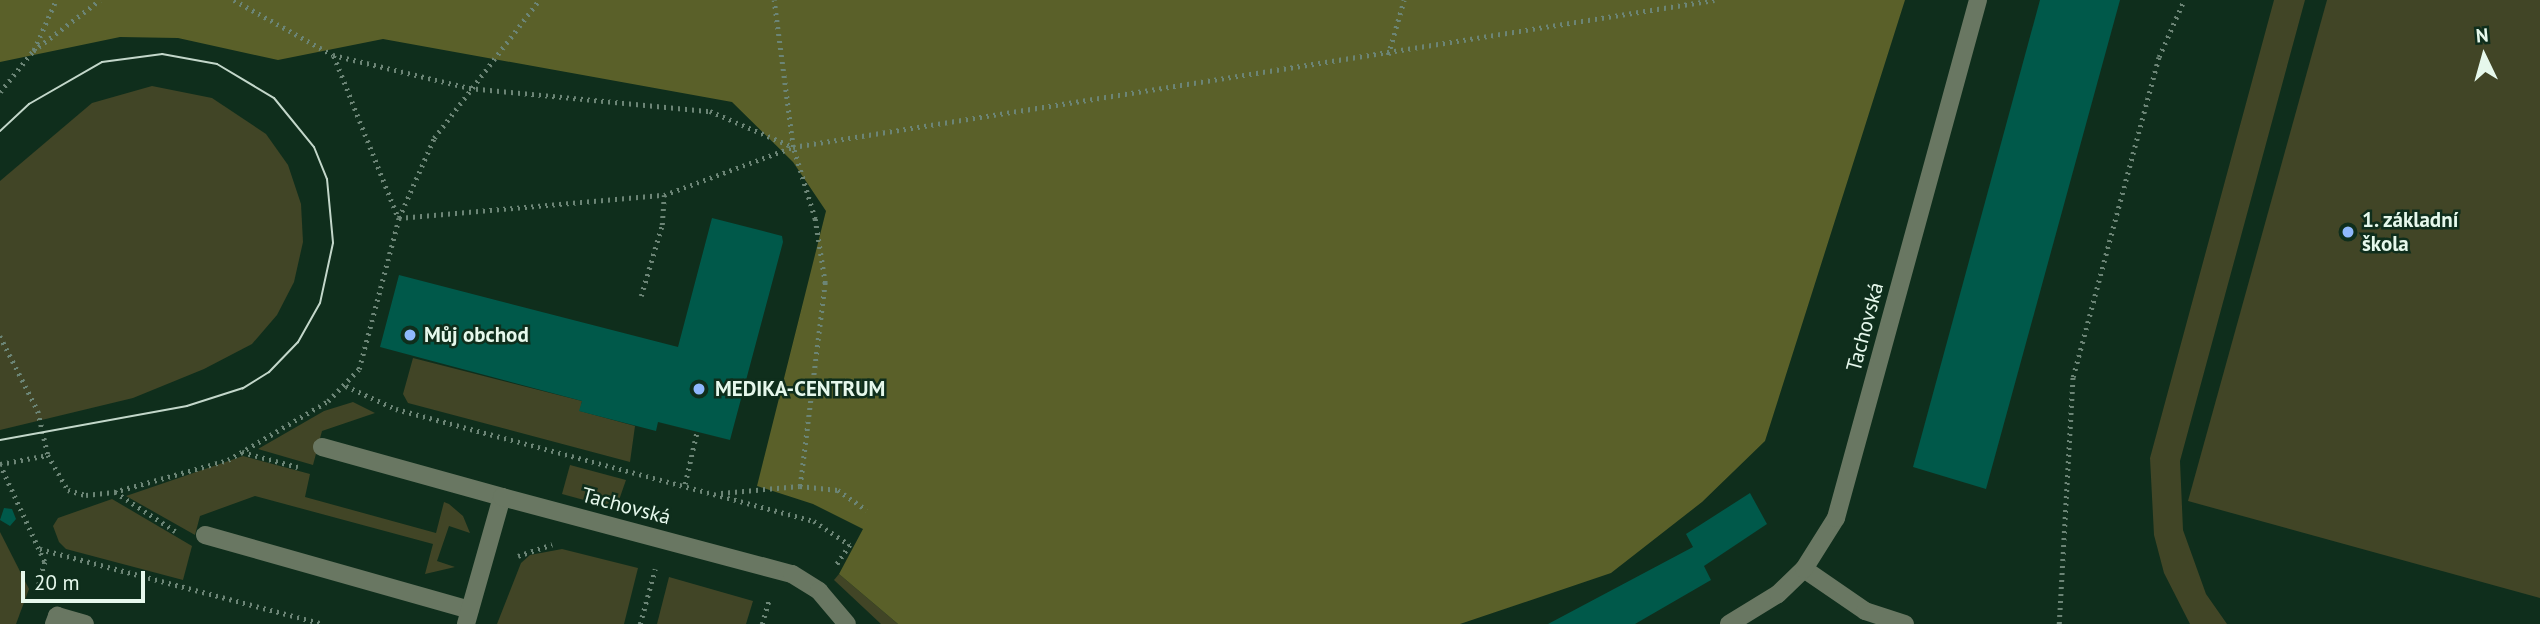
<!DOCTYPE html>
<html>
<head>
<meta charset="utf-8">
<style>
  body { margin:0 }
  #map { position:relative; width:2540px; height:624px; overflow:hidden; background:#0f2e1c; font-family:"PT Sans",sans-serif }
  div>[style] { position:absolute }
  [style*='--x'] { left:calc(var(--x)*1px); top:calc(var(--y)*1px); width:calc(var(--w)*1px); rotate:calc(var(--a)*1deg) }
  .green>* { inset:0; background:#414526 }
  .forest>* { inset:0; background:#5a6029 }
  .building>* { inset:0; background:#00594a }
  .path>* { height:4.5px; margin-top:-2.25px; transform-origin:0; background:repeating-linear-gradient(90deg,#6c8576 0 2px,transparent 0 7px) }
  .minor>* { height:18px; margin:-9px; padding:0 9px; transform-origin:9px; border-radius:9px; background:#697762 }
  .tram>* { height:2px; margin:-1px; padding:0 1px; transform-origin:1px; border-radius:1px; background:#c3d7ca }
  .dots>* { width:19px; height:19px; translate:-50% -50%; box-sizing:border-box; border:4px solid #0f2e1c; border-radius:50% }
  span { translate:-50% -50%; white-space:nowrap; text-align:center; line-height:1.15; -webkit-text-stroke:5px #0f2e1c; paint-order:stroke }
  .poi-label { font-size:21px; color:#e6f8ec; font-weight:700 }
  .left { translate:0 -50%; text-align:left }
  .street-label { font-size:21px; color:#e6f8ec }
  .north { position:absolute; left:2449px; top:21px; width:70px; height:70px; -webkit-text-stroke:5px #0f2e1c; paint-order:stroke; rotate:355deg; font-size:19px; font-weight:700; line-height:28px; text-align:center; color:#e6f8ec }
  .north::after { content:''; display:block; margin:auto; width:24px; height:32px; background:#e6f8ec; clip-path:polygon(50% 0,100% 100%,50% 72%,0 100%) }
  .scale { position:absolute; left:21px; top:571px; width:124px; height:32px; box-sizing:border-box; border:4px solid #e6f8ec; border-top:0; padding-left:9px; font-size:21px; line-height:24px; white-space:nowrap; color:#e6f8ec; -webkit-text-stroke:5px #0f2e1c; paint-order:stroke }
</style>
</head>
<body>
<div id="map">
  <div class="green">
    <div style="clip-path:polygon(2274px 0,2305px 0,2180px 461px,2183px 530px,2206px 594px,2227px 624px,2190px 624px,2164px 573px,2154px 535px,2150px 458px)"></div>
    <div style="clip-path:polygon(2327px 0,2540px 0,2540px 598px,2188px 501px)"></div>
    <div style="clip-path:polygon(152px 86px,212px 98px,266px 134px,288px 165px,301px 204px,303px 242px,294px 282px,277px 315px,252px 344px,204px 369px,133px 398px,0 430px,0 181px,92px 103px)"></div>
    <div style="clip-path:polygon(413px 358px,582px 401px,580px 411px,635px 426px,630px 462px,408px 403px,403px 394px)"></div>
    <div style="clip-path:polygon(353px 402px,375px 413px,322px 431px,313px 465px,258px 449px,324px 411px)"></div>
    <div style="clip-path:polygon(243px 456px,310px 474px,305px 497px,436px 533px,444px 502px,449px 504px,463px 516px,470px 533px,449px 526px,437px 561px,455px 567px,425px 574px,433px 544px,255px 496px,200px 516px,195px 535px,126px 496px)"></div>
    <div style="clip-path:polygon(570px 465px,626px 480px,619px 500px,606px 506px,562px 494px)"></div>
    <div style="clip-path:polygon(112px 499px,192px 546px,183px 580px,66px 549px,59px 542px,53px 526px,58px 518px)"></div>
    <div style="clip-path:polygon(0 532px,29px 589px,16px 624px,0 624px)"></div>
    <div style="clip-path:polygon(562px 549px,638px 568px,624px 624px,497px 624px,521px 563px,530px 555px)"></div>
    <div style="clip-path:polygon(839px 574px,898px 624px,881px 624px,834px 580px)"></div>
    <div style="clip-path:polygon(669px 577px,753px 601px,746px 624px,657px 624px)"></div>
  </div>
  <div class="forest">
    <div style="clip-path:polygon(0 0,1905px 0,1765px 441px,1702px 502px,1611px 573px,1460px 624px,898px 624px,839px 574px,863px 529px,813px 504px,757px 486px,826px 211px,793px 162px,732px 102px,383px 39px,278px 60px,178px 38px,120px 37px,0 62px)"></div>
  </div>
  <div class="building">
    <div style="clip-path:polygon(2040px 0,2120px 0,1986px 489px,1913px 467px)"></div>
    <div style="clip-path:polygon(712px 218px,782px 236px,783px 242px,730px 440px,658px 422px,656px 431px,579px 411px,582px 401px,380px 347px,399px 275px,678px 347px)"></div>
    <div style="clip-path:polygon(1750px 493px,1767px 524px,1704px 566px,1711px 580px,1635px 624px,1548px 624px,1693px 547px,1686px 534px)"></div>
    <div style="clip-path:polygon(4px 508px,12px 509px,16px 519px,10px 526px,0 520px)"></div>
  </div>
  <div class="path">
    <div style="--x:234;--y:0;--w:113;--a:29.1"></div>
    <div style="--x:333;--y:55;--w:140;--a:13.6"></div>
    <div style="--x:469;--y:88;--w:242;--a:5.5"></div>
    <div style="--x:710;--y:111;--w:90;--a:23.4"></div>
    <div style="--x:34;--y:50;--w:55;--a:-66.3"></div>
    <div style="--x:1388;--y:55;--w:57;--a:-73.8"></div>
    <div style="--x:334;--y:56;--w:173;--a:68.3"></div>
    <div style="--x:0;--y:92;--w:53;--a:-51.2"></div>
    <div style="--x:33;--y:51;--w:84;--a:-37.3"></div>
    <div style="--x:399;--y:218;--w:87;--a:-66.4"></div>
    <div style="--x:434;--y:138;--w:173;--a:-52.7"></div>
    <div style="--x:641;--y:296;--w:74;--a:-73.5"></div>
    <div style="--x:662;--y:225;--w:30;--a:-86"></div>
    <div style="--x:0;--y:336;--w:84;--a:63.1"></div>
    <div style="--x:38;--y:411;--w:45;--a:77.2"></div>
    <div style="--x:346;--y:386;--w:55;--a:24.7"></div>
    <div style="--x:396;--y:409;--w:433;--a:15"></div>
    <div style="--x:814;--y:521;--w:43;--a:33.7"></div>
    <div style="--x:850;--y:545;--w:25;--a:124"></div>
    <div style="--x:242;--y:452;--w:58;--a:15"></div>
    <div style="--x:0;--y:464;--w:49;--a:-10.6"></div>
    <div style="--x:48;--y:455;--w:40;--a:60.3"></div>
    <div style="--x:68;--y:490;--w:19;--a:16"></div>
    <div style="--x:86;--y:495;--w:28;--a:-6"></div>
    <div style="--x:114;--y:492;--w:118;--a:-15.7"></div>
    <div style="--x:228;--y:460;--w:116;--a:-30.5"></div>
    <div style="--x:328;--y:401;--w:45;--a:-45.9"></div>
    <div style="--x:359;--y:369;--w:156;--a:-75.2"></div>
    <div style="--x:399;--y:218;--w:266;--a:-5"></div>
    <div style="--x:664;--y:195;--w:138;--a:-20.4"></div>
    <div style="--x:793;--y:147;--w:933;--a:-9.07"></div>
    <div style="--x:0;--y:464;--w:108;--a:65.3"></div>
    <div style="--x:45;--y:562;--w:34;--a:105"></div>
    <div style="--x:685;--y:484;--w:54;--a:-77.2"></div>
    <div style="--x:800;--y:486;--w:38;--a:6"></div>
    <div style="--x:838;--y:490;--w:35;--a:35"></div>
    <div style="--x:115;--y:492;--w:72;--a:33"></div>
    <div style="--x:721;--y:493;--w:79;--a:-5.1"></div>
    <div style="--x:800;--y:486;--w:205;--a:-83"></div>
    <div style="--x:825;--y:283;--w:65;--a:-98.9"></div>
    <div style="--x:815;--y:219;--w:75;--a:-107"></div>
    <div style="--x:793;--y:147;--w:148;--a:-97.4"></div>
    <div style="--x:40;--y:549;--w:293;--a:14.8"></div>
    <div style="--x:518;--y:556;--w:36;--a:-19"></div>
    <div style="--x:640;--y:624;--w:57;--a:-74.7"></div>
    <div style="--x:762;--y:624;--w:26;--a:-74"></div>
    <div style="--x:2059;--y:624;--w:247;--a:-86.8"></div>
    <div style="--x:2073;--y:377;--w:331;--a:-75"></div>
    <div style="--x:2159;--y:57;--w:62;--a:-66.3"></div>
  </div>
  <div class="minor">
    <div style="--x:322;--y:447;--w:187;--a:15.5"></div>
    <div style="--x:205;--y:535;--w:275;--a:15.8"></div>
    <div style="--x:1804;--y:569;--w:74;--a:34.5"></div>
    <div style="--x:1865;--y:611;--w:42;--a:18"></div>
    <div style="--x:54;--y:624;--w:9;--a:-69"></div>
    <div style="--x:57;--y:616;--w:29;--a:16"></div>
    <div style="--x:466;--y:624;--w:132;--a:-74.2"></div>
    <div style="--x:502;--y:497;--w:300;--a:14.9"></div>
    <div style="--x:792;--y:574;--w:32;--a:32"></div>
    <div style="--x:819;--y:591;--w:43;--a:49.7"></div>
    <div style="--x:1729;--y:624;--w:57;--a:-31.5"></div>
    <div style="--x:1778;--y:594;--w:36;--a:-44"></div>
    <div style="--x:1804;--y:569;--w:60;--a:-57.9"></div>
    <div style="--x:1836;--y:518;--w:537;--a:-74.67"></div>
  </div>
  <div class="tram">
    <div style="--x:0;--y:131;--w:40;--a:-43"></div>
    <div style="--x:29;--y:104;--w:84;--a:-29.9"></div>
    <div style="--x:102;--y:62;--w:61;--a:-7.6"></div>
    <div style="--x:162;--y:54;--w:56;--a:10.3"></div>
    <div style="--x:217;--y:64;--w:66;--a:30.8"></div>
    <div style="--x:274;--y:98;--w:63;--a:50.8"></div>
    <div style="--x:314;--y:147;--w:35;--a:68"></div>
    <div style="--x:327;--y:179;--w:64;--a:84.6"></div>
    <div style="--x:333;--y:243;--w:61;--a:102.2"></div>
    <div style="--x:320;--y:303;--w:45;--a:119.4"></div>
    <div style="--x:298;--y:342;--w:42;--a:134"></div>
    <div style="--x:269;--y:372;--w:31;--a:148"></div>
    <div style="--x:243;--y:388;--w:59;--a:162.2"></div>
    <div style="--x:187;--y:406;--w:190;--a:169.7"></div>
  </div>
  <div class="dots">
    <div style="left:2348px;top:232px;background:#8fb8fd"></div>
    <div style="left:410px;top:335px;background:#8fb8fd"></div>
    <div style="left:699px;top:389px;background:#8fb8fd"></div>
  </div>
  <div class="poi-label">
    <span class="left" style="left:2362px;top:232px">1. základní<br>škola</span>
    <span class="left" style="left:424px;top:335px">Můj obchod</span>
    <span class="left" style="left:715px;top:389px">MEDIKA-CENTRUM</span>
  </div>
  <div class="street-label">
    <span style="left:1865px;top:327px;rotate:-75deg">Tachovská</span>
    <span style="left:626px;top:506px;rotate:15deg">Tachovská</span>
  </div>
  <div class="north">N</div>
  <div class="scale">20 m</div>
</div>
</body>
</html>
